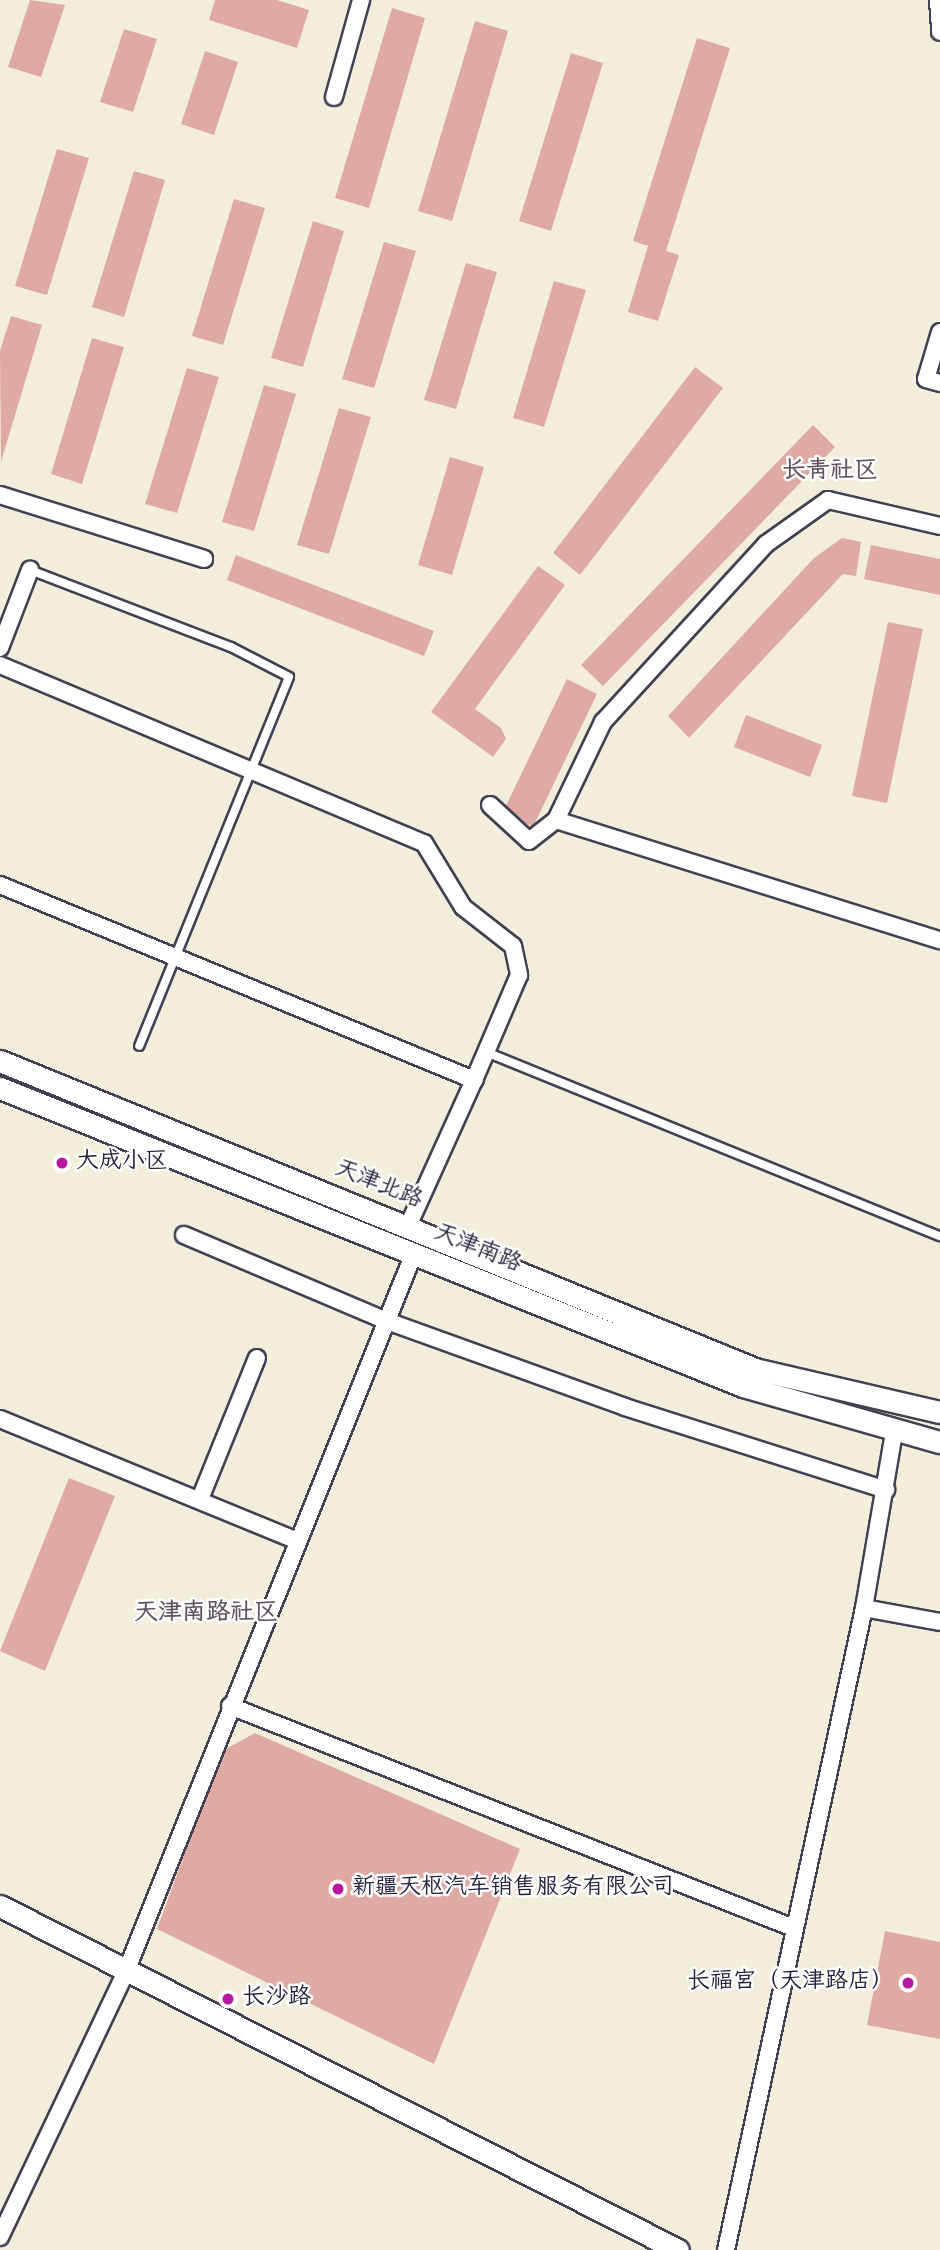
<!DOCTYPE html>
<html>
<head>
<meta charset="utf-8">
<style>
  body { margin:0 }
  #map { position:relative; width:940px; height:2250px; overflow:hidden; background:#f3eedc; font-family:Dekko,"LXGW WenKai TC",sans-serif }
  div>[style] { position:absolute }
  [style*='--x'] { left:calc(var(--x)*1px); top:calc(var(--y)*1px); width:calc(var(--w)*1px); rotate:calc(var(--a)*1deg) }
  .building>* { inset:0; background:#e0aaa4 }
  .roads { filter:drop-shadow(2px 0 #414153) drop-shadow(-2px 0 #414153) drop-shadow(0 2px #414153) drop-shadow(0 -2px #414153) }
  .service>* { height:8px; margin:-4px; padding:0 4px; transform-origin:4px; border-radius:4px; background:#fff }
  .minor>* { height:16px; margin:-8px; padding:0 8px; transform-origin:8px; border-radius:8px; background:#fff }
  .tertiary>* { height:21px; margin:-10.5px; padding:0 10.5px; transform-origin:10.5px; border-radius:10.5px; background:#fff }
  .dots>* { width:19px; height:19px; translate:-50% -50%; box-sizing:border-box; border:4px solid #fff; border-radius:50% }
  span { translate:-50% -50%; white-space:nowrap; text-align:center; line-height:1.15; -webkit-text-stroke:5px #fff; paint-order:stroke }
  .poi-label { font-size:23px; color:#22223b }
  .left { translate:0 -50%; text-align:left }
  .right { translate:-100% -50%; text-align:right }
  .street-label { font-size:23px; color:#22223b }
  .neighbourhood-label { font-size:24px; color:#645260; font-weight:700 }
</style>
</head>
<body>
<div id="map">
  <div class="building">
    <div style="clip-path:polygon(30px 0,65px 5px,41px 77px,8px 67px)"></div>
    <div style="clip-path:polygon(215px 0,277px 0,309px 10px,297px 48px,209px 20px)"></div>
    <div style="clip-path:polygon(392px 8px,425px 18px,369px 208px,335px 198px)"></div>
    <div style="clip-path:polygon(475px 21px,508px 31px,452px 221px,418px 211px)"></div>
    <div style="clip-path:polygon(124px 29px,157px 39px,133px 112px,100px 102px)"></div>
    <div style="clip-path:polygon(697px 38px,730px 48px,666px 251px,679px 255px,658px 321px,628px 312px,648px 246px,633px 241px)"></div>
    <div style="clip-path:polygon(205px 51px,238px 62px,214px 135px,181px 124px)"></div>
    <div style="clip-path:polygon(571px 53px,603px 63px,551px 231px,519px 221px)"></div>
    <div style="clip-path:polygon(57px 149px,89px 158px,47px 295px,15px 286px)"></div>
    <div style="clip-path:polygon(134px 171px,165px 180px,124px 317px,92px 307px)"></div>
    <div style="clip-path:polygon(234px 199px,265px 208px,223px 345px,192px 336px)"></div>
    <div style="clip-path:polygon(313px 221px,344px 231px,303px 367px,271px 358px)"></div>
    <div style="clip-path:polygon(384px 242px,416px 251px,374px 388px,342px 379px)"></div>
    <div style="clip-path:polygon(466px 263px,497px 272px,456px 409px,424px 400px)"></div>
    <div style="clip-path:polygon(554px 281px,586px 290px,544px 427px,513px 418px)"></div>
    <div style="clip-path:polygon(11px 316px,42px 325px,1px 462px,0 351px)"></div>
    <div style="clip-path:polygon(92px 338px,124px 347px,82px 484px,51px 474px)"></div>
    <div style="clip-path:polygon(695px 367px,723px 388px,580px 575px,553px 553px)"></div>
    <div style="clip-path:polygon(187px 368px,219px 377px,177px 513px,145px 504px)"></div>
    <div style="clip-path:polygon(264px 385px,296px 394px,254px 531px,222px 522px)"></div>
    <div style="clip-path:polygon(339px 408px,371px 417px,329px 554px,297px 545px)"></div>
    <div style="clip-path:polygon(813px 425px,835px 447px,603px 686px,581px 665px)"></div>
    <div style="clip-path:polygon(450px 457px,484px 467px,452px 575px,418px 565px)"></div>
    <div style="clip-path:polygon(842px 538px,861px 542px,856px 576px,843px 574px,689px 738px,668px 716px,814px 558px)"></div>
    <div style="clip-path:polygon(871px 545px,940px 559px,940px 595px,864px 579px)"></div>
    <div style="clip-path:polygon(236px 555px,434px 631px,424px 656px,227px 580px)"></div>
    <div style="clip-path:polygon(538px 566px,565px 585px,475px 709px,501px 728px,506px 739px,493px 757px,431px 712px)"></div>
    <div style="clip-path:polygon(888px 622px,923px 629px,887px 803px,852px 796px)"></div>
    <div style="clip-path:polygon(567px 679px,597px 694px,533px 827px,503px 812px)"></div>
    <div style="clip-path:polygon(746px 715px,822px 745px,810px 777px,734px 747px)"></div>
    <div style="clip-path:polygon(69px 1478px,115px 1496px,45px 1671px,0 1651px)"></div>
    <div style="clip-path:polygon(255px 1733px,520px 1849px,434px 2064px,157px 1929px,222px 1751px)"></div>
    <div style="clip-path:polygon(885px 1931px,940px 1942px,940px 2039px,867px 2025px)"></div>
  </div>
  <div class="roads">
    <div class="service">
      <div style="--x:30;--y:570;--w:215;--a:21"></div>
      <div style="--x:231;--y:647;--w:65;--a:27.3"></div>
      <div style="--x:289;--y:677;--w:398;--a:112.1"></div>
      <div style="--x:486;--y:1052;--w:490;--a:22.1"></div>
    </div>
    <div class="minor">
      <div style="--x:938;--y:0;--w:32;--a:86"></div>
      <div style="--x:334;--y:97;--w:101;--a:-74.4"></div>
      <div style="--x:940;--y:332;--w:49;--a:106.6"></div>
      <div style="--x:926;--y:379;--w:15;--a:16"></div>
      <div style="--x:0;--y:495;--w:214;--a:17.4"></div>
      <div style="--x:0;--y:648;--w:84;--a:-69"></div>
      <div style="--x:0;--y:665;--w:460;--a:22.8"></div>
      <div style="--x:424;--y:843;--w:75;--a:58.6"></div>
      <div style="--x:463;--y:907;--w:63;--a:38"></div>
      <div style="--x:513;--y:946;--w:30;--a:78"></div>
      <div style="--x:519;--y:975;--w:114;--a:113.2"></div>
      <div style="--x:490;--y:805;--w:53;--a:42.7"></div>
      <div style="--x:529;--y:841;--w:34;--a:-38"></div>
      <div style="--x:556;--y:820;--w:109;--a:-64.4"></div>
      <div style="--x:603;--y:722;--w:241;--a:-47.5"></div>
      <div style="--x:766;--y:544;--w:76;--a:-35.4"></div>
      <div style="--x:828;--y:500;--w:115;--a:13.1"></div>
      <div style="--x:556;--y:820;--w:402;--a:17.4"></div>
      <div style="--x:0;--y:885;--w:513;--a:22.36"></div>
      <div style="--x:474;--y:1080;--w:160;--a:114.3"></div>
      <div style="--x:184;--y:1235;--w:217;--a:23"></div>
      <div style="--x:384;--y:1320;--w:256;--a:19.8"></div>
      <div style="--x:625;--y:1407;--w:274;--a:17.6"></div>
      <div style="--x:0;--y:1419;--w:322;--a:22.3"></div>
      <div style="--x:200;--y:1499;--w:152;--a:-68"></div>
      <div style="--x:864;--y:1608;--w:77;--a:10.4"></div>
      <div style="--x:230;--y:1706;--w:603;--a:21.5"></div>
      <div style="--x:0;--y:2237;--w:297;--a:-64.6"></div>
      <div style="--x:127;--y:1969;--w:771;--a:-68.16"></div>
      <div style="--x:726;--y:2250;--w:657;--a:-77.87"></div>
      <div style="--x:864;--y:1608;--w:178;--a:-80.3"></div>
    </div>
    <div class="tertiary">
      <div style="--x:0;--y:1061;--w:815;--a:22.19"></div>
      <div style="--x:755;--y:1369;--w:190;--a:13.1"></div>
      <div style="--x:0;--y:1088;--w:801;--a:21.85"></div>
      <div style="--x:743;--y:1386;--w:205;--a:15.9"></div>
      <div style="--x:0;--y:1906;--w:760;--a:26.9"></div>
    </div>
  </div>
  <div class="dots">
    <div style="left:62px;top:1163px;background:#b5179e"></div>
    <div style="left:338px;top:1889px;background:#b5179e"></div>
    <div style="left:908px;top:1983px;background:#b5179e"></div>
    <div style="left:228px;top:1999px;background:#b5179e"></div>
  </div>
  <div class="poi-label">
    <span class="left" style="left:76px;top:1163px">大成小区</span>
    <span class="left" style="left:352px;top:1889px">新疆天枢汽车销售服务有限公司</span>
    <span class="right" style="left:894px;top:1983px">长福宫（天津路店）</span>
    <span class="left" style="left:242px;top:1999px">长沙路</span>
  </div>
  <div class="street-label">
    <span style="left:378px;top:1186px;rotate:22deg">天津北路</span>
    <span style="left:477px;top:1250px;rotate:22deg">天津南路</span>
  </div>
  <div class="neighbourhood-label">
    <span style="left:830px;top:473px">长青社区</span>
    <span style="left:206px;top:1615px">天津南路社区</span>
  </div>
</div>
</body>
</html>
